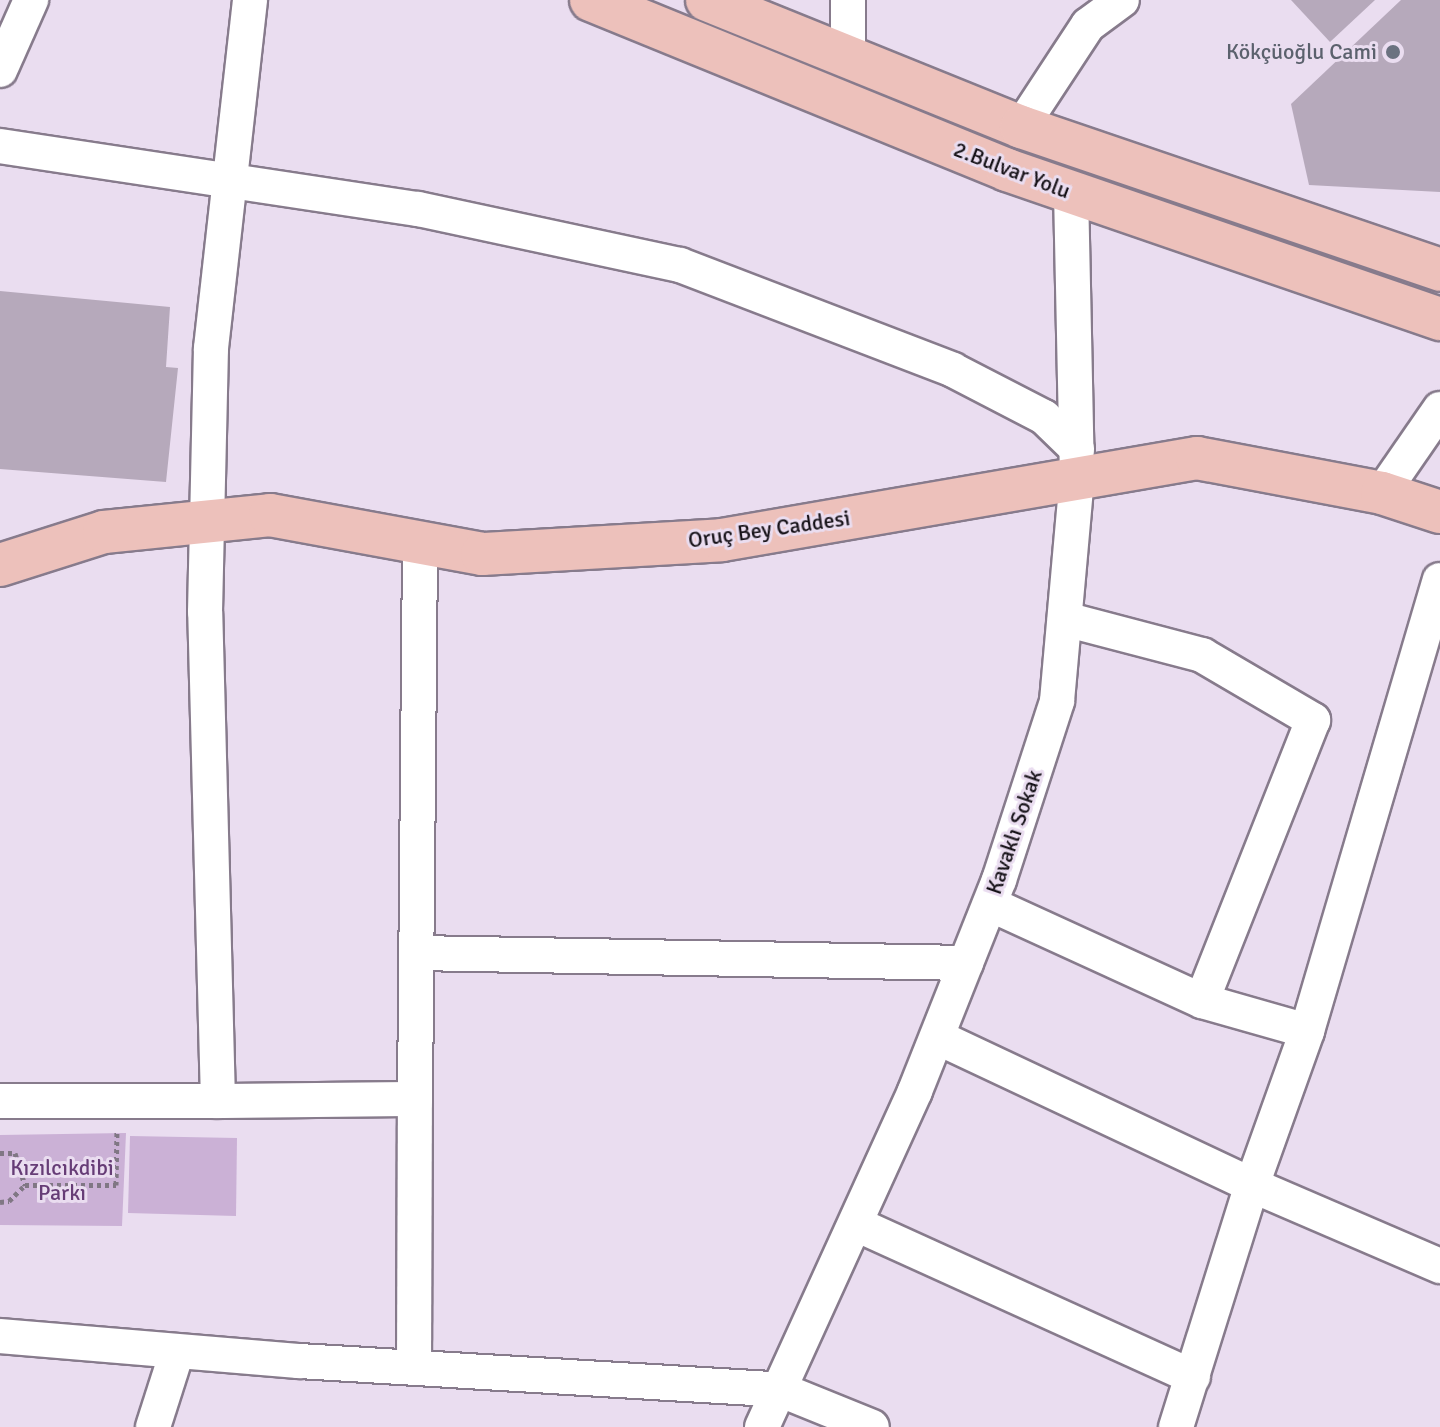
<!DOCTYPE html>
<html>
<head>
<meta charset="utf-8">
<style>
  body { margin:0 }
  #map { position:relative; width:1440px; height:1427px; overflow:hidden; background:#eaddf0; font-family:Signika,sans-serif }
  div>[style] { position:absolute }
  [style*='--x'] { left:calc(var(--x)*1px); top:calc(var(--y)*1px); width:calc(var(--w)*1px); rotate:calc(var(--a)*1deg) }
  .green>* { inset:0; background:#cbb1d6 }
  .building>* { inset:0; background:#b6a9bb }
  .path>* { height:5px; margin-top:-2.5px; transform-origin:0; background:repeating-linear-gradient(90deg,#807784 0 4px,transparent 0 8px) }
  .roads { filter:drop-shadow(2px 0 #877b8c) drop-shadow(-2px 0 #877b8c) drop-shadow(0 2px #877b8c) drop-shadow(0 -2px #877b8c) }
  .minor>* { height:34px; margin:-17px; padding:0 17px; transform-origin:17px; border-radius:17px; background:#fff }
  .major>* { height:42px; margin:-21px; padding:0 21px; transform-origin:21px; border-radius:21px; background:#edc1bb }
  .dots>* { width:22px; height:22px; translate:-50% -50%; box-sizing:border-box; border:4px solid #eaddf0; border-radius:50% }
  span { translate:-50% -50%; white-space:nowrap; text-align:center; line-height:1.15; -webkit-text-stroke:6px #eaddf0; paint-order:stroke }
  .worship-label { font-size:22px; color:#5b616d }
  .right { translate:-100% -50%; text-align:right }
  .street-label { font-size:22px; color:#151117 }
  .park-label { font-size:22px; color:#663c76 }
</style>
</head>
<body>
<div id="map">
  <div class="green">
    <div style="clip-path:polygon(126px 1133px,122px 1226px,0 1225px,0 1135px)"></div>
    <div style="clip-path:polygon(130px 1136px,237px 1138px,236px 1216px,128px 1213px)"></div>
  </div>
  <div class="building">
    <div style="clip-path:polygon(1291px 0,1375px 0,1330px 42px)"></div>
    <div style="clip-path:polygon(1401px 0,1440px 0,1440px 192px,1309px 185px,1291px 104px)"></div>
    <div style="clip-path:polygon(0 291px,170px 307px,166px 367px,178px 368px,166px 482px,0 469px)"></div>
  </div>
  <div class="path">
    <div style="--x:0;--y:1153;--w:15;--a:0"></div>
    <div style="--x:15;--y:1153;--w:34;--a:73"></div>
    <div style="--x:0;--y:1202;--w:9;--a:-6"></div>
    <div style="--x:9;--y:1201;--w:23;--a:-45"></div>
    <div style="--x:25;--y:1185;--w:91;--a:0"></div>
    <div style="--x:116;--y:1185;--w:55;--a:-89"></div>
  </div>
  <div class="roads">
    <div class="minor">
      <div style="--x:848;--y:57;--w:57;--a:-90"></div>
      <div style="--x:0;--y:70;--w:77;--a:-66.1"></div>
      <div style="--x:1021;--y:127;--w:122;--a:-56.7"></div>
      <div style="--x:1088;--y:25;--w:42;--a:-36.3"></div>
      <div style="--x:0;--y:146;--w:423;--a:8.6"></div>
      <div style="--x:418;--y:209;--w:268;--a:12.1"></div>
      <div style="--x:680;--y:265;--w:292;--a:21"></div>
      <div style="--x:953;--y:370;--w:102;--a:27.3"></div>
      <div style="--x:1044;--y:417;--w:46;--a:44.1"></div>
      <div style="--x:1382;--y:493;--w:102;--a:-55.4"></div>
      <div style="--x:1065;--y:619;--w:142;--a:14.7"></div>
      <div style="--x:1202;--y:655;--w:129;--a:30.4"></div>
      <div style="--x:1313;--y:720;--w:302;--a:111.6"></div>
      <div style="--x:990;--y:904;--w:233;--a:24.6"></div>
      <div style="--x:1202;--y:1001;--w:109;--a:15.9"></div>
      <div style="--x:416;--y:953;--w:550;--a:1.04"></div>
      <div style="--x:937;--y:1037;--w:348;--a:25.2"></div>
      <div style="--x:1252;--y:1185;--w:164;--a:-70.3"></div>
      <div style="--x:1307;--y:1031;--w:470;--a:-73.6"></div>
      <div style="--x:0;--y:1101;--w:218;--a:0"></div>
      <div style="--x:218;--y:1101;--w:489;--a:-91.5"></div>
      <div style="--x:205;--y:612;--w:264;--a:-88.7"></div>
      <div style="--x:211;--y:348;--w:350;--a:-83.6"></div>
      <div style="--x:218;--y:1101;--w:197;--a:-0.6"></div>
      <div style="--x:415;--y:1099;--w:556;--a:-89.48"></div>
      <div style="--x:856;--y:1224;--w:370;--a:24.4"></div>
      <div style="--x:0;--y:1336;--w:300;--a:4.8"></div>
      <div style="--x:299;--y:1361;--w:483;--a:3.4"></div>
      <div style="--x:781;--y:1390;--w:98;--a:22.1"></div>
      <div style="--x:414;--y:1368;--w:269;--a:-89.8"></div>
      <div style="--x:153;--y:1427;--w:79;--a:-72.3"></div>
      <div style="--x:762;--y:1427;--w:369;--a:-65.5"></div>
      <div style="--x:915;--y:1091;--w:227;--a:-68.3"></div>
      <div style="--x:999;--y:880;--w:188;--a:-72"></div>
      <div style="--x:1057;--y:701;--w:225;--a:-84.9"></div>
      <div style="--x:1077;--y:477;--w:285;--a:-91.2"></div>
      <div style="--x:1176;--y:1427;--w:254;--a:-72.6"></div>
      <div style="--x:1252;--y:1185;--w:205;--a:23.3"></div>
    </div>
    <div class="major">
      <div style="--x:591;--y:0;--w:449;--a:22.2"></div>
      <div style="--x:1007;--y:170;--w:458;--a:19"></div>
      <div style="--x:707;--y:0;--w:339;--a:22"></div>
      <div style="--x:1021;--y:127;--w:443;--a:18.8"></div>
      <div style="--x:0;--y:565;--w:109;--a:-17.6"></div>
      <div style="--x:104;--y:532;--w:167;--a:-5.8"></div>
      <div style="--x:270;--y:515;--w:216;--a:10.4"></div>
      <div style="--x:482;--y:554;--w:240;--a:-3.3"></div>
      <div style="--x:722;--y:540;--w:482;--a:-9.8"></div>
      <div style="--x:1197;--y:458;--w:188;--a:10.7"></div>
      <div style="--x:1382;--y:493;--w:61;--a:18.1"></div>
    </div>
  </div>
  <div class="dots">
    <div style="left:1393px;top:52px;background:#6b7280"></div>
  </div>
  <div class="worship-label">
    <span class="right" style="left:1377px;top:52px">Kökçüoğlu Cami</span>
  </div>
  <div class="street-label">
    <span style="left:1012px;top:170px;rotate:21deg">2.Bulvar Yolu</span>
    <span style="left:769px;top:529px;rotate:-8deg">Oruç Bey Caddesi</span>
    <span style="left:1014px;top:832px;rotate:-71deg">Kavaklı Sokak</span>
  </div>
  <div class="park-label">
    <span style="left:62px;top:1180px">Kızılcıkdibi<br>Parkı</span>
  </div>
</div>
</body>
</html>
